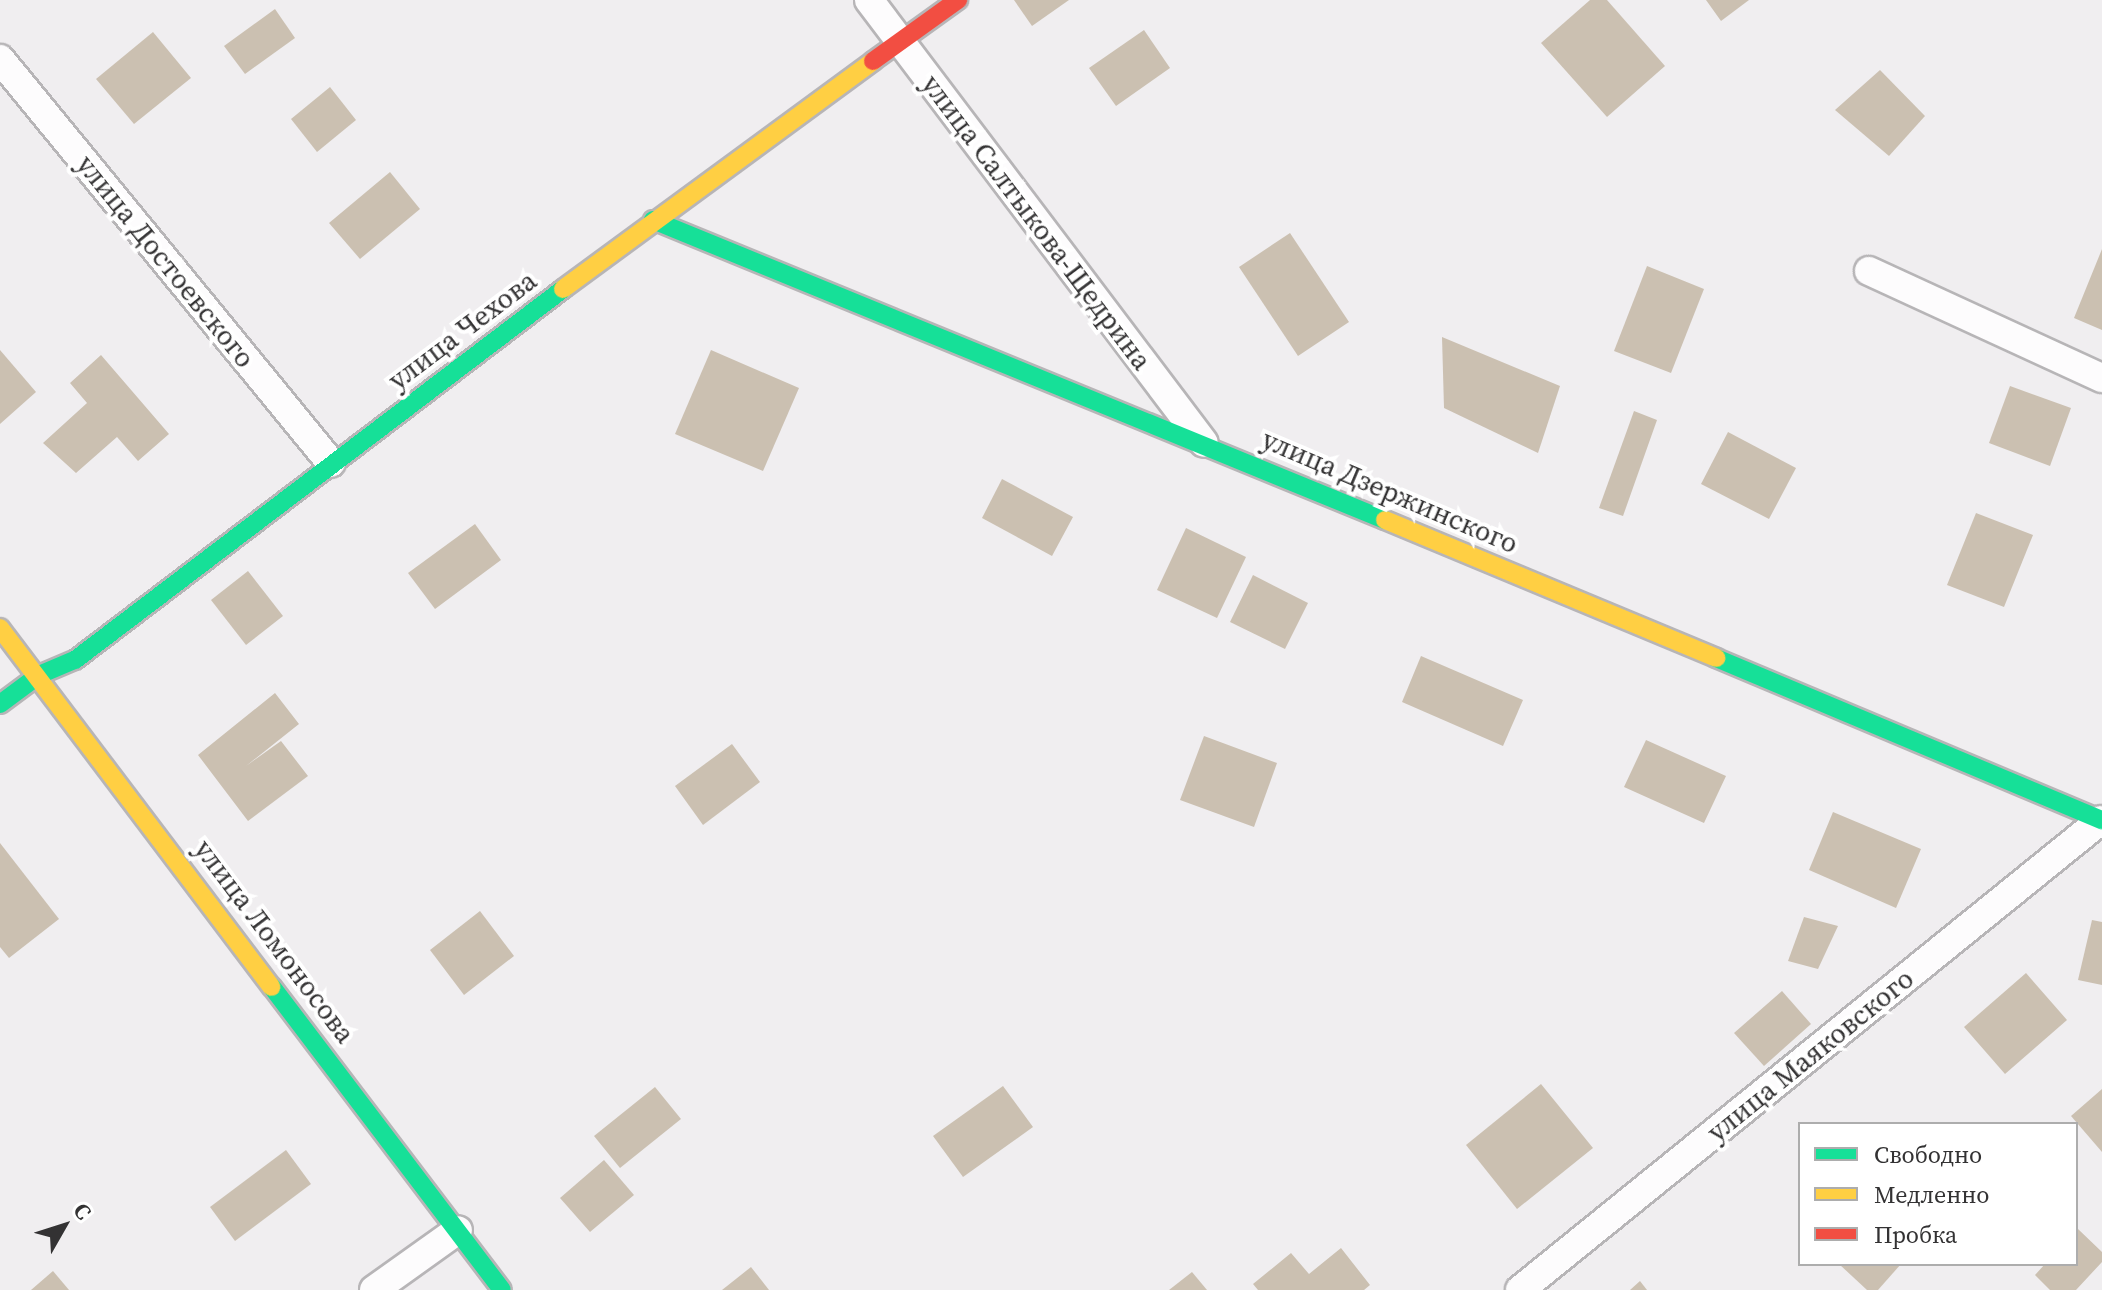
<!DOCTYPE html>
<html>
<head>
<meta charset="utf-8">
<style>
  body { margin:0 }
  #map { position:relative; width:2102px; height:1290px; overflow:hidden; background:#f0eef0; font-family:"Source Serif 4",serif }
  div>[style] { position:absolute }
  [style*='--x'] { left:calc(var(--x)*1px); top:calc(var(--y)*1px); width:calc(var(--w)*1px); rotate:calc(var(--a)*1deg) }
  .building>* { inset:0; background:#cbc0b1 }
  .roads { filter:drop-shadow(2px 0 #b7b5b7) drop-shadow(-2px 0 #b7b5b7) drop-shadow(0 2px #b7b5b7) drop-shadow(0 -2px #b7b5b7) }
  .street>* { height:28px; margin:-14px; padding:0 14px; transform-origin:14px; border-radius:14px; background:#fdfcfd }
  .fast>* { height:18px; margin:-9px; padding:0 9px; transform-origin:9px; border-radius:9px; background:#16e098 }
  .slow>* { height:18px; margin:-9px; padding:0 9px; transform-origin:9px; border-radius:9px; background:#ffcf43 }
  .jam>* { height:18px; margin:-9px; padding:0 9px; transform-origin:9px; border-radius:9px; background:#f24e42 }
  span { translate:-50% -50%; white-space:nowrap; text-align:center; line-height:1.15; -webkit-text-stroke:8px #fff; paint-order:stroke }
  .street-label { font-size:28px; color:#333233 }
  .legend { position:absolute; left:1798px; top:1122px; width:280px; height:144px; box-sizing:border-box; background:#fff; border:2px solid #adadad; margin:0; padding:10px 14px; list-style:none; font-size:24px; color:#333233 }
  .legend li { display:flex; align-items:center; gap:16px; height:40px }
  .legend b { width:40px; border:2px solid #adadad }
  .north { position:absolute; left:24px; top:1186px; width:80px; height:80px; -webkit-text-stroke:6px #fff; paint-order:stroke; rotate:51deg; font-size:22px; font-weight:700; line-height:32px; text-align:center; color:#333233 }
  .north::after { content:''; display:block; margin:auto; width:28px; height:36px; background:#333233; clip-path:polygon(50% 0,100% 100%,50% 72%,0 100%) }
</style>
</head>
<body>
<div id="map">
  <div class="building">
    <div style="clip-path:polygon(1014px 0,1069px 0,1032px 26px)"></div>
    <div style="clip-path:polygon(1590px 0,1607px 0,1665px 66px,1607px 117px,1541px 43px)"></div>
    <div style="clip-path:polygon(1706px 0,1749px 0,1721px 21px)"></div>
    <div style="clip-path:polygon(275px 9px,295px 38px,245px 74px,224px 46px)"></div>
    <div style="clip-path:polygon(1144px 30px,1170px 68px,1116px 106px,1089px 68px)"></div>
    <div style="clip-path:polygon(153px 32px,191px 78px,134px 124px,96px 79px)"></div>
    <div style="clip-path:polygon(1880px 70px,1925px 116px,1889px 156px,1835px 110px)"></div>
    <div style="clip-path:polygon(330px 87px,356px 120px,317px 152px,291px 119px)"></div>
    <div style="clip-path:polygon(390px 172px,420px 209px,360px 259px,329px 223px)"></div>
    <div style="clip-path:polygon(1290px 233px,1349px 322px,1298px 356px,1239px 267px)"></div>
    <div style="clip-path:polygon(2102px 249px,2102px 330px,2074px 318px)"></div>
    <div style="clip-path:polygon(1647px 266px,1704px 289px,1671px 373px,1614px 351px)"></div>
    <div style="clip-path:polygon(1442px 337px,1560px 386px,1538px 453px,1444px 408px)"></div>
    <div style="clip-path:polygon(0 350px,36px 392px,0 424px)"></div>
    <div style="clip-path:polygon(711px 350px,799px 388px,763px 471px,675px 434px)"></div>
    <div style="clip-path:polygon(101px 355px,169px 434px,138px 461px,117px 437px,76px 473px,43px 443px,87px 403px,70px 383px)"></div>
    <div style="clip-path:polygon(2010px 386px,2071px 408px,2050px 466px,1989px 443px)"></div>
    <div style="clip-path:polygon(1634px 411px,1657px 420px,1623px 516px,1599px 508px)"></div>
    <div style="clip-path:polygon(1728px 432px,1796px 468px,1769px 519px,1701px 484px)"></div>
    <div style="clip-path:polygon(1002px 479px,1073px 517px,1052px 556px,982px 518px)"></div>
    <div style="clip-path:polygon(1976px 513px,2033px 535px,2004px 607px,1947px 585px)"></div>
    <div style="clip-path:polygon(475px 524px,501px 560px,435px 609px,408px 573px)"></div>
    <div style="clip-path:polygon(1186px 528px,1246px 557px,1217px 618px,1157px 590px)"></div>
    <div style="clip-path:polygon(248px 571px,283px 616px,246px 645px,211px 600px)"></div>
    <div style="clip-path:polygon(1253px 575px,1308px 603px,1285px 649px,1230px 622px)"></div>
    <div style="clip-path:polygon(1421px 656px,1523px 700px,1503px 746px,1402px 702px)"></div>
    <div style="clip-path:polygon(275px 693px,299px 724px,246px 766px,281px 741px,308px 776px,248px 821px,198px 755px)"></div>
    <div style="clip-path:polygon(1204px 736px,1277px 763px,1254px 827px,1180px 800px)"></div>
    <div style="clip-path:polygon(1646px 740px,1726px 776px,1704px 823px,1624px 787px)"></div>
    <div style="clip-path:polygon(732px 744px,760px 782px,703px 825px,675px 786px)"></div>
    <div style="clip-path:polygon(1833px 812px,1921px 849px,1896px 908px,1809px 870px)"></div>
    <div style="clip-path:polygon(0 843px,59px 919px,9px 958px,0 947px)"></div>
    <div style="clip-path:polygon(480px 911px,514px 956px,464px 995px,430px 950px)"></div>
    <div style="clip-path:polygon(1804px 917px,1838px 926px,1818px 969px,1788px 961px)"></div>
    <div style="clip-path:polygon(2092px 920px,2102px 922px,2102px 985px,2078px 980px)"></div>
    <div style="clip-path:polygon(2026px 973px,2067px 1020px,2005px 1074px,1964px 1027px)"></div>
    <div style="clip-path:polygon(1782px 991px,1811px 1024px,1764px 1066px,1734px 1033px)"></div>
    <div style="clip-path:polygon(1541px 1084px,1593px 1148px,1517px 1209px,1466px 1145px)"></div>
    <div style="clip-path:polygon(1003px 1086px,1033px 1127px,963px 1177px,933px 1136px)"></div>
    <div style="clip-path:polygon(655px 1087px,681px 1119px,620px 1168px,594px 1136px)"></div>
    <div style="clip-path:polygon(2102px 1089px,2102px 1152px,2071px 1116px)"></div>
    <div style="clip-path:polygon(286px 1150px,311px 1184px,235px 1241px,210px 1207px)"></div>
    <div style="clip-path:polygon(604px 1160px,634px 1195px,590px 1232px,560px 1198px)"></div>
    <div style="clip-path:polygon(2078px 1229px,2102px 1252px,2102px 1262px,2076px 1290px,2050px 1290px,2035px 1275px,2045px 1264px,2076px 1264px)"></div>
    <div style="clip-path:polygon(1341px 1248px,1370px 1285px,1364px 1290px,1258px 1290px,1253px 1284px,1291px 1253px,1309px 1274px)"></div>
    <div style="clip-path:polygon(1839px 1264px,1901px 1264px,1878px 1290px,1867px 1290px)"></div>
    <div style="clip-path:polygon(751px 1267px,769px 1290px,722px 1290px)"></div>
    <div style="clip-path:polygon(53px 1271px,69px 1290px,31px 1290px)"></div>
    <div style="clip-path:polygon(1192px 1272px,1207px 1290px,1169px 1290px)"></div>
    <div style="clip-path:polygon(1640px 1281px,1647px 1290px,1630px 1290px)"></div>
  </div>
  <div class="roads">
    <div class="street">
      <div style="--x:869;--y:0;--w:555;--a:52.9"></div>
      <div style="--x:0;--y:59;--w:522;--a:50.67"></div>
      <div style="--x:1869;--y:271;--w:256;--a:24.7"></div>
      <div style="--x:374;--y:1290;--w:103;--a:-35.5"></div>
      <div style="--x:1520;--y:1290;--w:747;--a:-38.97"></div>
    </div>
    <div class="fast">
      <div style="--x:653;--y:220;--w:791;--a:22.29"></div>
      <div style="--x:1716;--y:658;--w:419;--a:22.8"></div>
      <div style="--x:0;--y:704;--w:49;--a:-36.6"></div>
      <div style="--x:39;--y:675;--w:39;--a:-23"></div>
      <div style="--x:75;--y:660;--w:613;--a:-37.24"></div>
      <div style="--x:272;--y:987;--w:380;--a:52.8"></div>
    </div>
    <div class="slow">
      <div style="--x:563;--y:289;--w:385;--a:-36.3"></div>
      <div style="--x:1385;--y:520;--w:359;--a:22.6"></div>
      <div style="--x:0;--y:628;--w:450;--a:52.9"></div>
    </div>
    <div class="jam">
      <div style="--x:873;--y:61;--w:105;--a:-35.7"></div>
    </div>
  </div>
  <div class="street-label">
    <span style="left:1037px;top:222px;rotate:53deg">улица Салтыкова-Щедрина</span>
    <span style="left:166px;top:261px;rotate:51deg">улица Достоевского</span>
    <span style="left:462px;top:330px;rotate:-37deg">улица Чехова</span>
    <span style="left:1390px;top:491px;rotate:23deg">улица Дзержинского</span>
    <span style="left:275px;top:941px;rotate:53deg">улица Ломоносова</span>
    <span style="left:1810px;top:1055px;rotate:-39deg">улица Маяковского</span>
  </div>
  <ul class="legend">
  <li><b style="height:10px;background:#16e098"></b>Свободно</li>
  <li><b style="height:10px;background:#ffcf43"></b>Медленно</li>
  <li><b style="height:10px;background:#f24e42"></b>Пробка</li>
  </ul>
  <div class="north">С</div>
</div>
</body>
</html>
